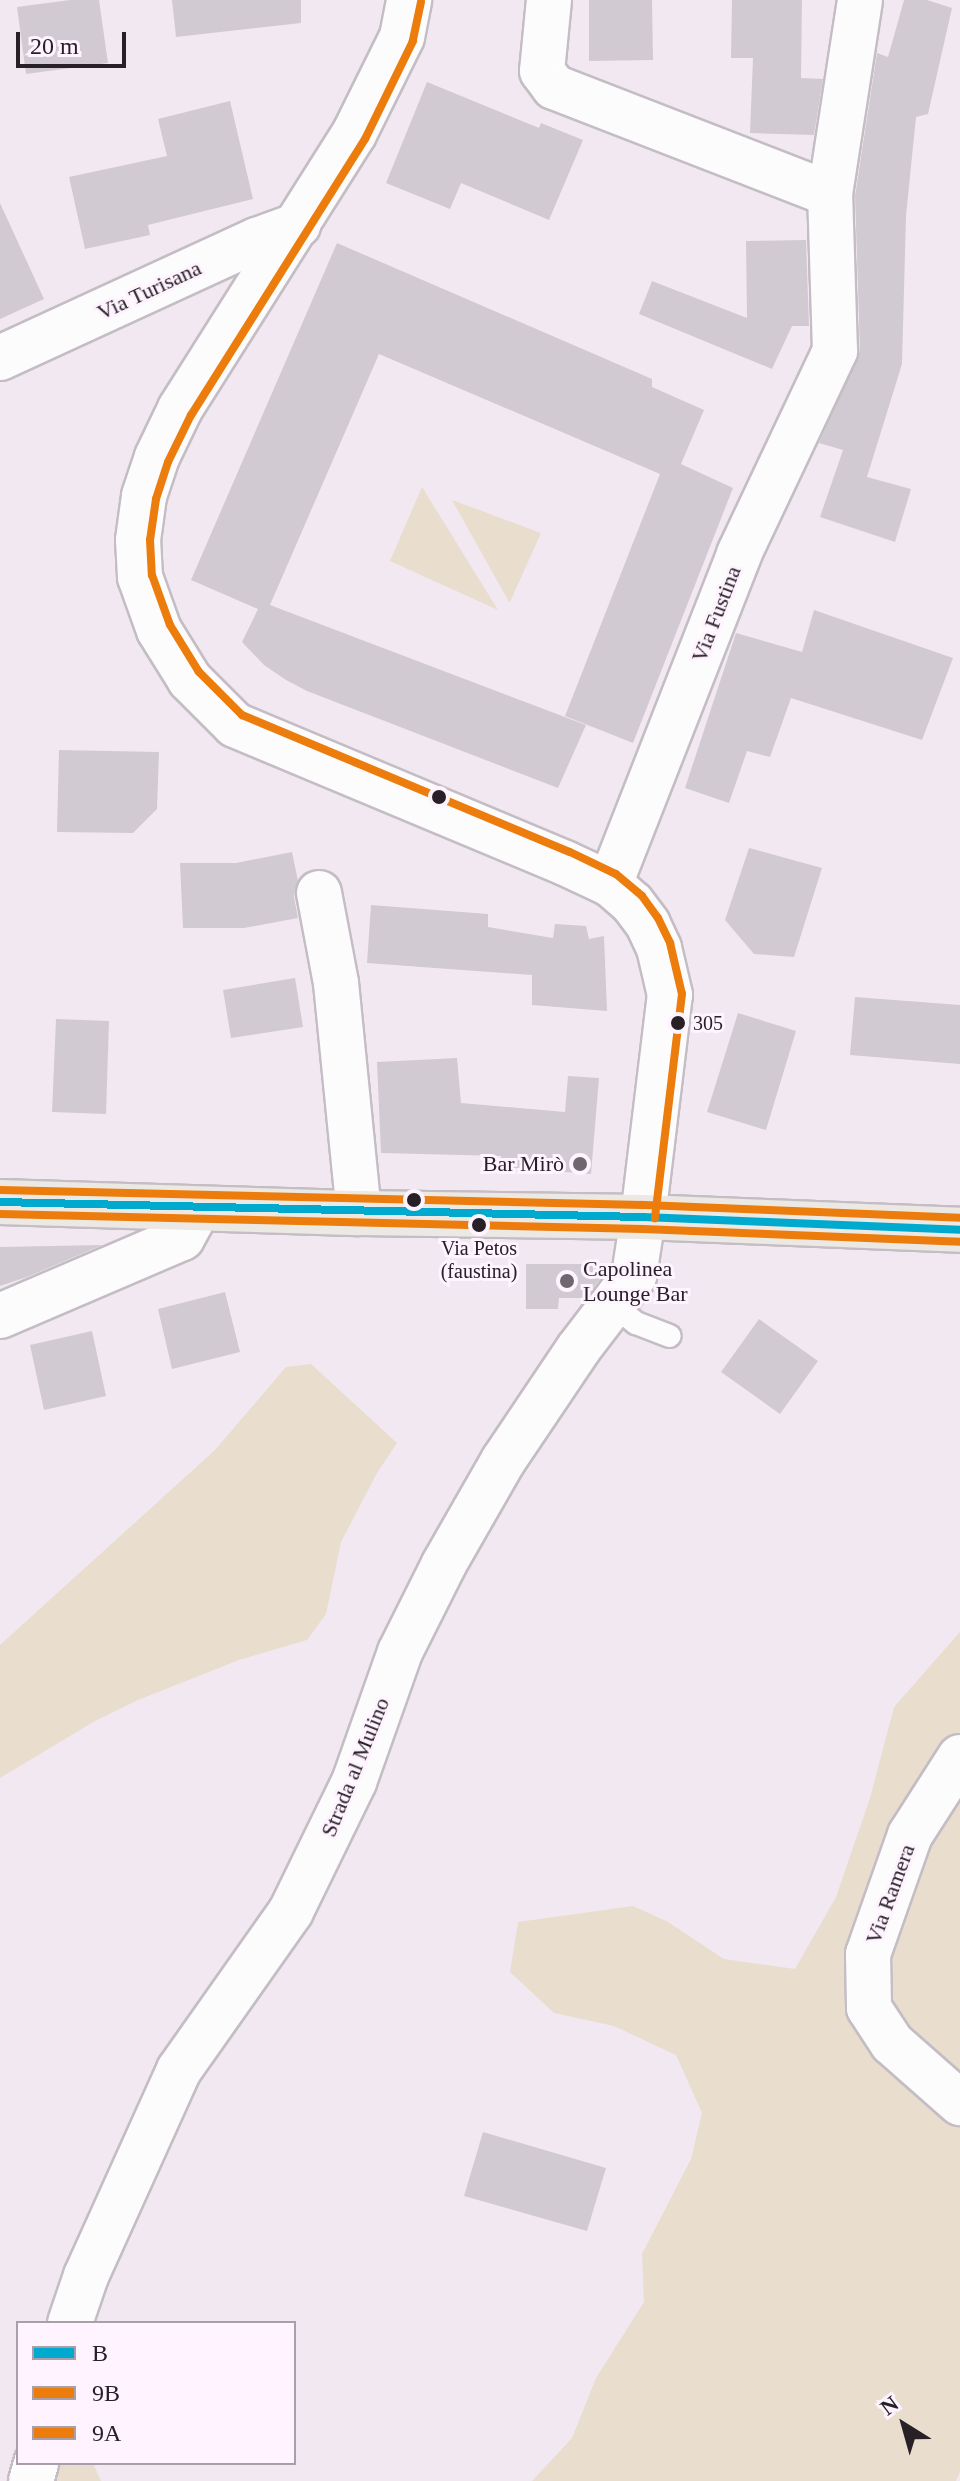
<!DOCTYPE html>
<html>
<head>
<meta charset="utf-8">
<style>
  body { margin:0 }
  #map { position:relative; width:960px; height:2481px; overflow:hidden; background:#f2e8f2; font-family:Georgia,serif }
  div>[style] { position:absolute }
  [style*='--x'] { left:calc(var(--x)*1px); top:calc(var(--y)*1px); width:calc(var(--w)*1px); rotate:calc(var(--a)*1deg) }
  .green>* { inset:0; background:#e9ddce }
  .building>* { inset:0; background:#d2cad2 }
  .roads { filter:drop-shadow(2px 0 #c4bdc4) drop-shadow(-2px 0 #c4bdc4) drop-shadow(0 2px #c4bdc4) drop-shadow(0 -2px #c4bdc4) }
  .service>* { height:22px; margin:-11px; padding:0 11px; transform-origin:11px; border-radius:11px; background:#fdfcfd }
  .minor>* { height:44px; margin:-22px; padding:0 22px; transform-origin:22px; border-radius:22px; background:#fdfcfd }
  .primary>* { height:44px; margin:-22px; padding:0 22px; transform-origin:22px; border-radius:22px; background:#ece8e4 }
  .bus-1>* { height:8px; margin:-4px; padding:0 4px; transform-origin:4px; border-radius:4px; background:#00a9ce }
  .bus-2>* { height:8px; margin:-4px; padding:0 4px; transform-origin:4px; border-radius:4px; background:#ec7c0c }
  .bus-3>* { height:8px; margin:-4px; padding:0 4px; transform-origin:4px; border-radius:4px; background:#ec7c0c }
  .dots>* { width:22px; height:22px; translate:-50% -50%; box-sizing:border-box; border:4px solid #fef3fe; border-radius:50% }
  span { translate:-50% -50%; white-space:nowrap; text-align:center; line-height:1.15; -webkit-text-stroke:6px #fef3fe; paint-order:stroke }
  .bus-label { font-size:20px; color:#272127 }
  .left { translate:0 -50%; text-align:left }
  .street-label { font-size:22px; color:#272127 }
  .poi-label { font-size:22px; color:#272127 }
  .right { translate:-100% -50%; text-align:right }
  .legend { position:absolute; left:16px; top:2321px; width:280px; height:144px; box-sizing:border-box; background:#fef3fe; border:2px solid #a89fa8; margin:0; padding:10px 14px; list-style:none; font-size:24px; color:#272127 }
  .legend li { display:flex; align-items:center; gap:16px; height:40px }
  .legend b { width:40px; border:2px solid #a89fa8 }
  .north { position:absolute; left:864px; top:2385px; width:80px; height:80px; -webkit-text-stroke:6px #fef3fe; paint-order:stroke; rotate:323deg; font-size:22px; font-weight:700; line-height:32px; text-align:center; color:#272127 }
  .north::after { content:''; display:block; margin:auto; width:28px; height:36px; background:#272127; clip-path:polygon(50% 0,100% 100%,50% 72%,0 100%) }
  .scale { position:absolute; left:16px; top:32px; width:110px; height:36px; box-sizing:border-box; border:4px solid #272127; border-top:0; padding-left:10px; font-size:24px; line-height:28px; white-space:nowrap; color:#272127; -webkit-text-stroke:6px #fef3fe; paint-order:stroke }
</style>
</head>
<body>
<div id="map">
  <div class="green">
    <div style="clip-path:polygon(422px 487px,498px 610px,390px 561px)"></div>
    <div style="clip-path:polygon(452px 500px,541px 533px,510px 602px,509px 602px)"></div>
    <div style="clip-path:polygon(311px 1364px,397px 1443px,377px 1473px,341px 1542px,326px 1614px,307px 1640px,239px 1660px,138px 1700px,95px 1721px,0 1778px,0 1645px,215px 1450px,286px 1367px)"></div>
    <div style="clip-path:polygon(960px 1632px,960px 2472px,956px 2481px,532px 2481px,572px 2438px,596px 2378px,644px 2302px,642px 2254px,691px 2159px,702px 2113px,676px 2055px,614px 2026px,554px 2013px,510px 1972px,518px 1922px,633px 1906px,668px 1922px,724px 1959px,795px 1969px,836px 1897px,870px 1798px,894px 1707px)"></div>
    <div style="clip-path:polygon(43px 2463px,93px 2463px,101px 2481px,25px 2481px)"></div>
  </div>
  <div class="building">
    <div style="clip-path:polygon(70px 0,99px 0,108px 63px,26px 74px,17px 7px)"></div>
    <div style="clip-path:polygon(172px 0,301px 0,301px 23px,176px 37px)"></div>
    <div style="clip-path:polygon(589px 0,652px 0,653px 60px,589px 61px)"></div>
    <div style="clip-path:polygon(732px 0,802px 0,801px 78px,823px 79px,814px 135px,750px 133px,753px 58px,731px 58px)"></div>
    <div style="clip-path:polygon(904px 0,927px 0,952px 8px,928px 114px,916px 117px,906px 216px,902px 364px,867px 477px,911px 489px,895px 542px,820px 517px,843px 450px,819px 443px,860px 351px,855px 196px,877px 53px,888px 57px)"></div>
    <div style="clip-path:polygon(427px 82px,539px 128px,541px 123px,583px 140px,549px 220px,461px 183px,450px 209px,386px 183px)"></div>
    <div style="clip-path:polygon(230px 101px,253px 199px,148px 225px,150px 235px,85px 249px,69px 177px,167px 156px,158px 119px)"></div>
    <div style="clip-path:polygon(0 203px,44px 299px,0 319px)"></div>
    <div style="clip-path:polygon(806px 240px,809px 326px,792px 326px,772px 369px,639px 314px,652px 281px,747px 318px,746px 241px)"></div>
    <div style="clip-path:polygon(337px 243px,652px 379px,652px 387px,704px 410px,681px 464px,733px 488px,633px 743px,565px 716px,660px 474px,379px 354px,270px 605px,586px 725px,558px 788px,307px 691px,286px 680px,264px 665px,242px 642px,258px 609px,191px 580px)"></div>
    <div style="clip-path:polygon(814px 610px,953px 658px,922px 740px,791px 698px,770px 757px,747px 751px,729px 803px,685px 788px,736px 633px,802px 652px)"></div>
    <div style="clip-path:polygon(59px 750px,159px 752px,157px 809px,133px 833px,57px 832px)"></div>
    <div style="clip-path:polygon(749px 848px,822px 868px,794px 957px,754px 954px,725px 920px)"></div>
    <div style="clip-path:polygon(292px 852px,298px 881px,294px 897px,298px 918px,244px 928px,183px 928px,180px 863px,236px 863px)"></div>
    <div style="clip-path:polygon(371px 905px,488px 914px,488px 927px,553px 938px,555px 924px,586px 926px,589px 939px,604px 936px,607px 1011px,532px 1005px,532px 975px,367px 963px)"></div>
    <div style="clip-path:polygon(295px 978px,303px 1027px,231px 1038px,223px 990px)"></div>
    <div style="clip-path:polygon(855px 997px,960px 1005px,960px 1064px,850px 1055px)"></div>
    <div style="clip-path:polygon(738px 1013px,796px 1031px,766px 1130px,707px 1112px)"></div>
    <div style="clip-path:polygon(56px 1019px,109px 1021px,106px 1114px,52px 1112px)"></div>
    <div style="clip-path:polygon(457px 1058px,461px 1103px,565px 1112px,568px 1076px,599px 1078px,591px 1174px,500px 1167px,501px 1156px,381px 1153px,377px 1062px)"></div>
    <div style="clip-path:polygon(102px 1245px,27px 1277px,0 1286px,0 1247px)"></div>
    <div style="clip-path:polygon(526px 1264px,608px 1264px,608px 1269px,585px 1298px,559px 1298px,558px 1309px,526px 1309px)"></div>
    <div style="clip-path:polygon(225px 1292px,240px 1352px,172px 1369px,158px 1309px)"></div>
    <div style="clip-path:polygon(759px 1319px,818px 1361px,780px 1414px,721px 1372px)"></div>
    <div style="clip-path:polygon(92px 1331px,106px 1396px,44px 1410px,30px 1345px)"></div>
    <div style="clip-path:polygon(483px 2132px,606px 2168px,587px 2231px,464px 2196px)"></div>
  </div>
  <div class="roads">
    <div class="service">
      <div style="--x:613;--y:1304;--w:30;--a:40"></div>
      <div style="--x:636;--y:1323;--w:36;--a:21"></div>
    </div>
    <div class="minor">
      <div style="--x:549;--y:0;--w:71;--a:95.6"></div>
      <div style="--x:542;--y:71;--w:20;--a:53"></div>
      <div style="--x:554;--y:87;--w:296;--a:21.2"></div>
      <div style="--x:0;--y:358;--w:283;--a:-24.7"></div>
      <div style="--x:257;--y:240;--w:44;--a:-20.1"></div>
      <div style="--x:610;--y:884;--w:354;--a:-68.6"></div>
      <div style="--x:739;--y:554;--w:225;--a:-64.7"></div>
      <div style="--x:835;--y:351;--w:157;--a:-91.8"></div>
      <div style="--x:830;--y:194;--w:196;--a:-81.2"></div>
      <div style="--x:319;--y:893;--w:92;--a:79.3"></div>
      <div style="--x:336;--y:983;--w:231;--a:84.3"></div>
      <div style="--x:0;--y:1316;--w:198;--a:-23.2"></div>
      <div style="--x:182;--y:1238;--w:33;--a:-61"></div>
      <div style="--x:960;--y:1757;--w:93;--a:122.7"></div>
      <div style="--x:910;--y:1835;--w:126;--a:109.4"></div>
      <div style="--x:868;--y:1954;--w:54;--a:88.9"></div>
      <div style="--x:869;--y:2008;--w:42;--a:56.7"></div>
      <div style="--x:892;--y:2043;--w:91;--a:41.4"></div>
      <div style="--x:70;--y:2323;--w:50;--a:-71.2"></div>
      <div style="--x:86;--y:2276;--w:226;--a:-65.7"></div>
      <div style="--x:179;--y:2070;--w:194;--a:-54.8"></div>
      <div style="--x:291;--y:1911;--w:144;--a:-64"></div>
      <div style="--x:354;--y:1782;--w:138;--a:-70.5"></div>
      <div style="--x:400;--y:1652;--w:98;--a:-63.4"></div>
      <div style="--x:444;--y:1564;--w:119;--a:-60.2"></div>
      <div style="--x:503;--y:1461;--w:136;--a:-56.1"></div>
      <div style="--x:579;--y:1348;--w:91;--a:-52.6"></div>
      <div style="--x:634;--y:1276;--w:60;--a:-81.3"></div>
      <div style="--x:643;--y:1217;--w:224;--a:-83.1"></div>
      <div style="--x:670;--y:995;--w:48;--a:-103.2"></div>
      <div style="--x:659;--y:948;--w:26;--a:-115"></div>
      <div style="--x:648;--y:924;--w:26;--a:-127"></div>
      <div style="--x:632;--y:903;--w:29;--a:-139"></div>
      <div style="--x:610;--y:884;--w:50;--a:-155"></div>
      <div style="--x:565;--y:863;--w:358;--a:-157.3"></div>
      <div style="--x:235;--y:725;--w:64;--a:-135"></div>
      <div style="--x:190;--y:680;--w:59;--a:-121.8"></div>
      <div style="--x:159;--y:630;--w:56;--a:-109.7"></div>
      <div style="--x:140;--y:577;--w:37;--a:-93"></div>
      <div style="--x:138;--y:540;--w:44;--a:-82.2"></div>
      <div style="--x:144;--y:496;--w:41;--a:-71.6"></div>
      <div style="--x:157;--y:457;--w:53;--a:-64.4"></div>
      <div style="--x:180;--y:409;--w:325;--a:-57.7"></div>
      <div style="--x:354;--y:134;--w:108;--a:-63.7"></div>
      <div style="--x:402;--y:37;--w:38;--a:-79"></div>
      <div style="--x:31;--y:2481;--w:19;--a:-74"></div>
    </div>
    <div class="primary">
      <div style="--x:0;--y:1202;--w:359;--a:1.8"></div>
      <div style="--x:359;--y:1213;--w:284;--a:0.8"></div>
      <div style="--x:643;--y:1217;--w:317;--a:2.3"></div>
    </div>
  </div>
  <div class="bus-1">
    <div style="--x:0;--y:1202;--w:643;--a:1.34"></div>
    <div style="--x:643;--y:1217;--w:317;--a:2.3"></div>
  </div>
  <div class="bus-2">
    <div style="--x:0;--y:1214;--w:643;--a:1.34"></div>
    <div style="--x:643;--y:1229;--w:317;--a:2.3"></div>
  </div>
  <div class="bus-3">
    <div style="--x:421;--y:2;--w:40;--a:102"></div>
    <div style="--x:413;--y:41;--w:109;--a:116.1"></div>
    <div style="--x:365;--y:139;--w:326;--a:122.2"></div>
    <div style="--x:191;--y:415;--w:52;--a:116.1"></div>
    <div style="--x:168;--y:462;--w:39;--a:108"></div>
    <div style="--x:156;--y:499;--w:41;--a:98.3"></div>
    <div style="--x:150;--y:540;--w:35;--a:87"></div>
    <div style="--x:152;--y:575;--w:53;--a:70.2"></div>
    <div style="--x:170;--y:625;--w:55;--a:58.3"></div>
    <div style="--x:199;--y:672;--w:61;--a:45"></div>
    <div style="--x:242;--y:715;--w:355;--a:22.7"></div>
    <div style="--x:570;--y:852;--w:51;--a:25.6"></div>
    <div style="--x:616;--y:874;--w:34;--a:40"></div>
    <div style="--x:642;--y:896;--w:27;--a:54"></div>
    <div style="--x:658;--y:918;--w:28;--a:64"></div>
    <div style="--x:670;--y:943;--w:52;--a:76.8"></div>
    <div style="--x:682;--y:994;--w:226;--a:96.9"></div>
    <div style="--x:0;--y:1190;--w:643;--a:1.34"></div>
    <div style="--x:643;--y:1205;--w:317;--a:2.3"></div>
  </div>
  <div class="dots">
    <div style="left:439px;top:797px;background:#272127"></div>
    <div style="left:678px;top:1023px;background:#272127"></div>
    <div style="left:580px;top:1164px;background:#6e676e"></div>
    <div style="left:414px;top:1200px;background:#272127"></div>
    <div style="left:479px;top:1225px;background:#272127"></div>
    <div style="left:567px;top:1281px;background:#6e676e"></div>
  </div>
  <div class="bus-label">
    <span class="left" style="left:693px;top:1023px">305</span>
    <span style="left:479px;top:1260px">Via Petos<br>(faustina)</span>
  </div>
  <div class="street-label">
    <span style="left:149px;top:290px;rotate:-25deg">Via Turisana</span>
    <span style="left:716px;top:614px;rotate:-69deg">Via Fustina</span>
    <span style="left:355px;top:1767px;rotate:-68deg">Strada al Mulino</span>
    <span style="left:890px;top:1894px;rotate:-70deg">Via Ramera</span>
  </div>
  <div class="poi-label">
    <span class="right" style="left:564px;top:1164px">Bar Mirò</span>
    <span class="left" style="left:583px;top:1281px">Capolinea<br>Lounge Bar</span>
  </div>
  <ul class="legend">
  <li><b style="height:10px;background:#00a9ce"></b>B</li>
  <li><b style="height:10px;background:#ec7c0c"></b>9B</li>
  <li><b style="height:10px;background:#ec7c0c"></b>9A</li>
  </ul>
  <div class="north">N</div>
  <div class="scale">20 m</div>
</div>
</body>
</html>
